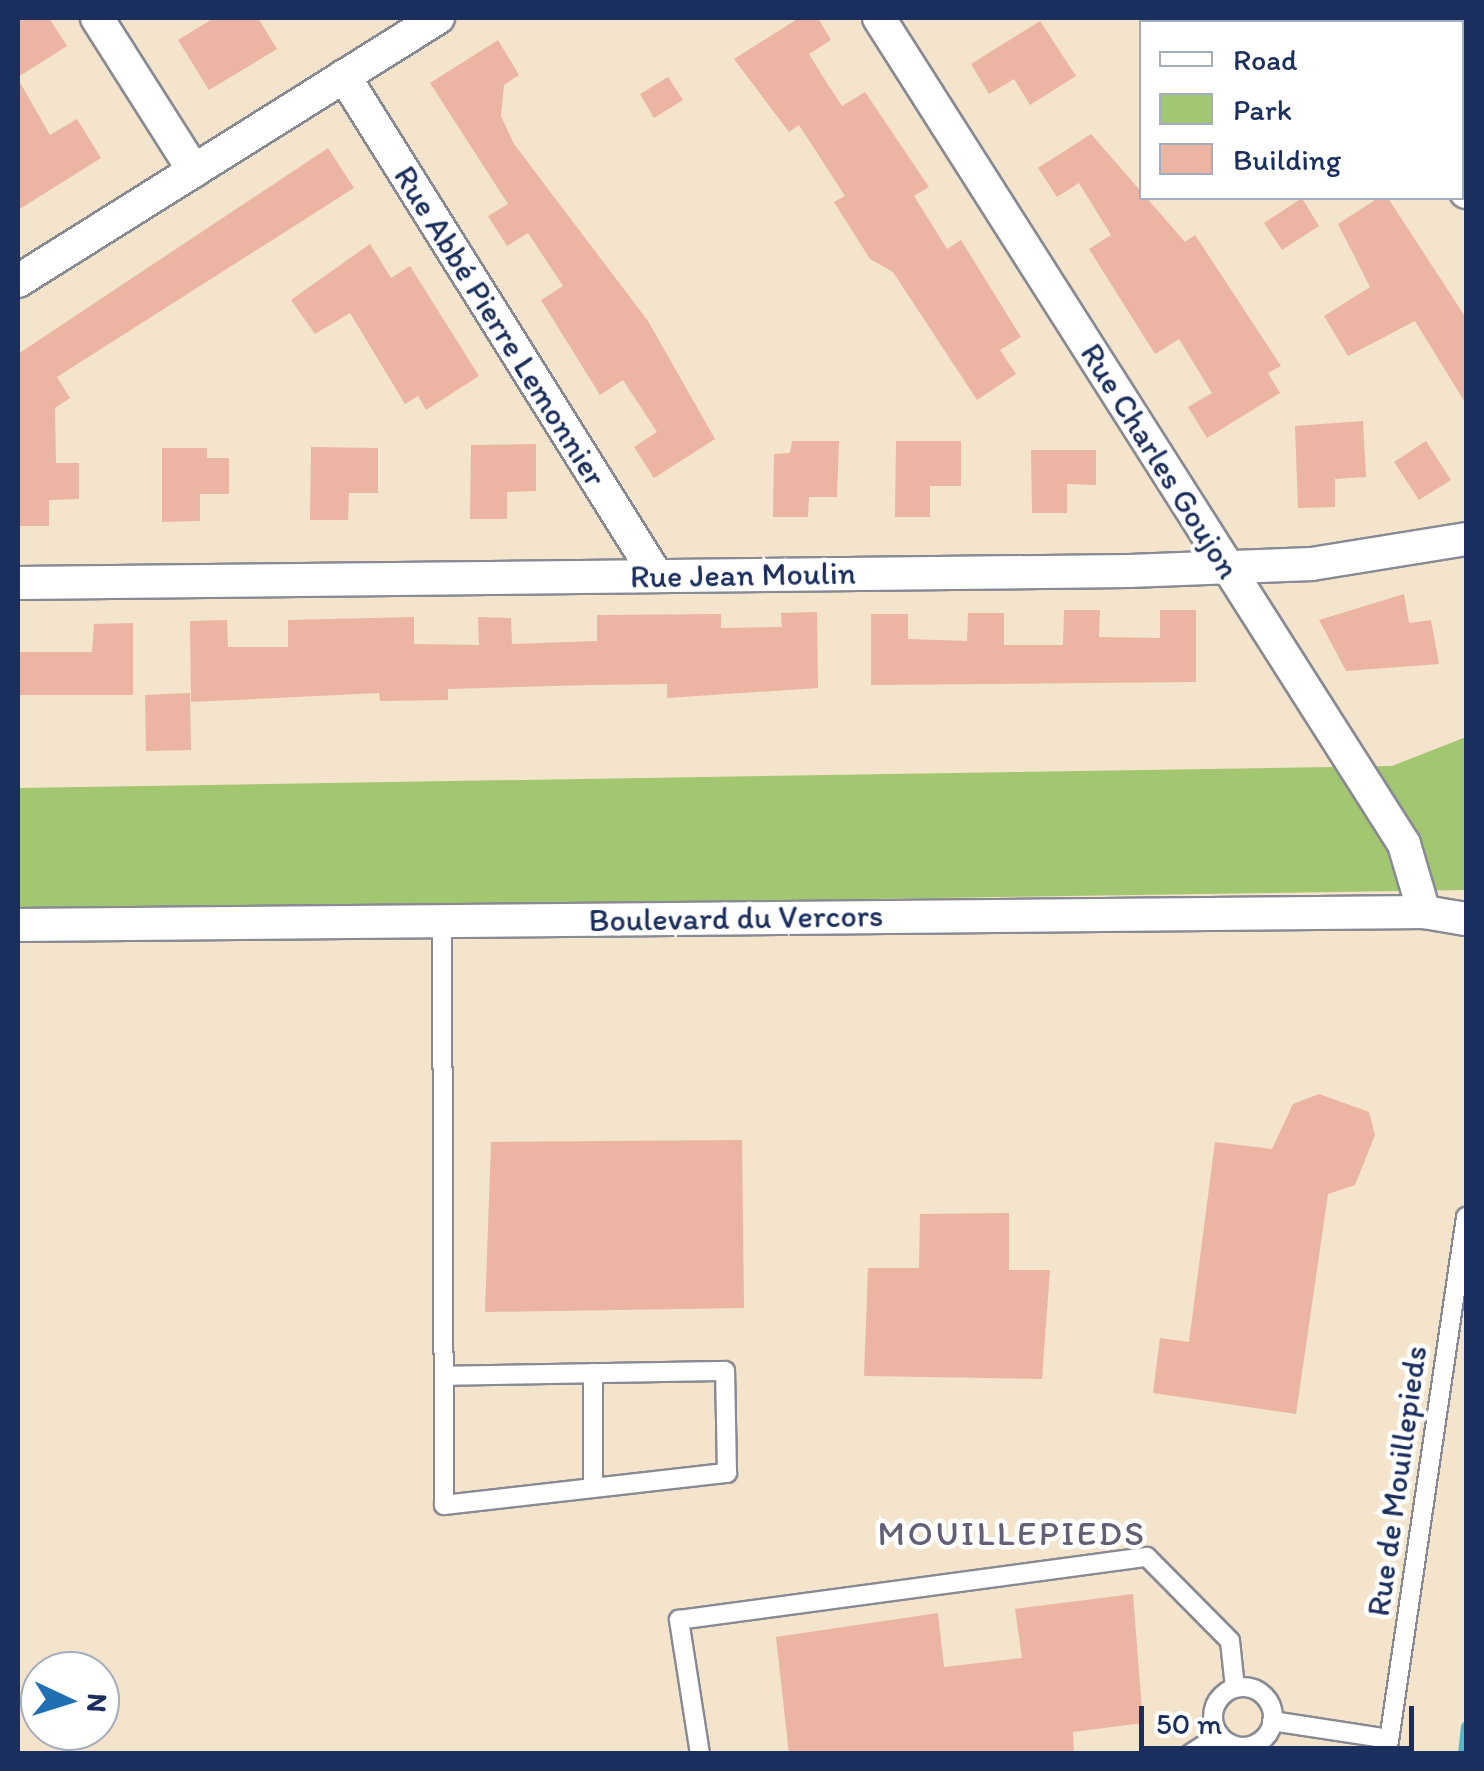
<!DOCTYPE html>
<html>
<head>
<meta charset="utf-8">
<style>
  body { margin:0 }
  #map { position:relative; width:1484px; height:1771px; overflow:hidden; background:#f4e4cb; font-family:Itim,sans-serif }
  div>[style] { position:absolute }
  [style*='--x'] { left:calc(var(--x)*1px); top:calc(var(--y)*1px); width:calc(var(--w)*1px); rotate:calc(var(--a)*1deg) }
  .green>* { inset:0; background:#a3c670 }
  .stream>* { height:11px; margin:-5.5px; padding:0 5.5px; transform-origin:5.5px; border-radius:5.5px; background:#4fbbca }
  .building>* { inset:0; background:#ebb4a3 }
  .roads { filter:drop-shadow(2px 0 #888a94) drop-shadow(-2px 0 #888a94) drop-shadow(0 2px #888a94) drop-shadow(0 -2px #888a94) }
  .service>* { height:18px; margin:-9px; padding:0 9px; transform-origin:9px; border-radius:9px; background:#fff }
  .service>.ring { margin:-9px; padding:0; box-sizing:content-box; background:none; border:18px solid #fff; border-radius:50% }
  .minor>* { height:32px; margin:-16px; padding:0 16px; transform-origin:16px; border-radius:16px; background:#fff }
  span { translate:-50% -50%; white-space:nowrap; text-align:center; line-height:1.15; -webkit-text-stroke:9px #fff; paint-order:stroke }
  .street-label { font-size:32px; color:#1b2f5e }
  .neighbourhood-label { font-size:35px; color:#645e76; letter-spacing:2.5px }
  .frame { position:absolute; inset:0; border:20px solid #1b2f5e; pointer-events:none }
  .legend { position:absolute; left:1139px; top:20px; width:325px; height:180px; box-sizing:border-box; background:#fff; border:2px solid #a4acbf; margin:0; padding:12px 18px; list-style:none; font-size:30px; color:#1b2f5e }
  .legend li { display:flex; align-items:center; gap:20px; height:50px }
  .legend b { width:50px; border:2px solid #a4acbf }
  .north { position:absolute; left:20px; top:1651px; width:100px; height:100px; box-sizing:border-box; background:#fff; border:2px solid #a4acbf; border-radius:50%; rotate:94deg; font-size:28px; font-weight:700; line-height:40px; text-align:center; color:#1b2f5e }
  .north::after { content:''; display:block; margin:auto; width:35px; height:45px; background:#1f6fb2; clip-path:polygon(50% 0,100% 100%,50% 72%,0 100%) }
  .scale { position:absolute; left:1139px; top:1706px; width:275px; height:45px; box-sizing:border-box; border:5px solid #1b2f5e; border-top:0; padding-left:12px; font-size:30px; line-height:35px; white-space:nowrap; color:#1b2f5e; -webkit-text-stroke:8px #fff; paint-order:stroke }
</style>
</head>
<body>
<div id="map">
  <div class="green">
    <div style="clip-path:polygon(1466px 737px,1466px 890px,18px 912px,18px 788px,1392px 766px)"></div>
  </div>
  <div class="stream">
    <div style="--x:1463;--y:1754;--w:28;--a:-84"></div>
  </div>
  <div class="building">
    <div style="clip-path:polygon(18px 18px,49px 18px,67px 46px,18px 77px)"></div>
    <div style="clip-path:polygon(214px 18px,258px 18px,277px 49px,209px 90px,178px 40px)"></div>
    <div style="clip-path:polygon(799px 18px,818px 18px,831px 40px,809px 54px,825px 80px,842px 106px,865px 92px,929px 187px,914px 196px,947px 249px,961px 240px,1021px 337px,1000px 350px,1016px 374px,977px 400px,893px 272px,870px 259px,834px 202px,845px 196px,799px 125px,789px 132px,734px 59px)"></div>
    <div style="clip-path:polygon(1040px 21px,1076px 76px,1030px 105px,1014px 79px,989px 94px,971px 64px)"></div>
    <div style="clip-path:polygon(498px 40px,519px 75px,504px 85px,501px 116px,514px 144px,648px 321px,715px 439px,654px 478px,634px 447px,657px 432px,623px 380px,600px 395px,541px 300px,563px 286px,528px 233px,507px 246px,488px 216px,508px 204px,430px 83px)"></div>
    <div style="clip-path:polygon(668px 77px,683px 100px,654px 118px,640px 94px)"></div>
    <div style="clip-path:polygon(18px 79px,50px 135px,77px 119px,101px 158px,18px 210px)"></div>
    <div style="clip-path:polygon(1091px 134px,1185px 242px,1195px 235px,1281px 366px,1268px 373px,1280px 393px,1207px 438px,1188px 407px,1212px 393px,1179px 339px,1155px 354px,1089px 249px,1111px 235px,1079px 183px,1057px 197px,1038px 168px)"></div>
    <div style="clip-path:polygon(328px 148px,354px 188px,57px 377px,70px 398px,55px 408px,56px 463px,79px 463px,79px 499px,49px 500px,49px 526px,18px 526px,18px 354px)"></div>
    <div style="clip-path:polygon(1302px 198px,1319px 226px,1282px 250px,1264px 223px)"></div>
    <div style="clip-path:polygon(1378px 198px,1388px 198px,1466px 318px,1466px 404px,1415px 321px,1348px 356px,1324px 316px,1370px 287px,1338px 224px)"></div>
    <div style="clip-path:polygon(370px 244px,391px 278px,410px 266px,479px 376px,426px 410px,418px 396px,405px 404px,350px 313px,315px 334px,291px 300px)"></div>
    <div style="clip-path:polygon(1363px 421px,1366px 477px,1335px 479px,1335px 507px,1298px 508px,1295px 426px)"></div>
    <div style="clip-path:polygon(792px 441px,839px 441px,837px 497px,809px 497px,808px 517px,773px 517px,774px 454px,790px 453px)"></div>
    <div style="clip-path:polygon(896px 441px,961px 441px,961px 486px,930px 486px,930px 517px,895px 517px)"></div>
    <div style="clip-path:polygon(1426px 441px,1451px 480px,1419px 500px,1394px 462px)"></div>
    <div style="clip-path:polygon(536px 444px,536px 491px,507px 492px,507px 519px,470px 519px,471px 445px)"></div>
    <div style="clip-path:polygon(311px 447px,378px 448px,378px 493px,349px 493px,348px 520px,310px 520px)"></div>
    <div style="clip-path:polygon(162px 448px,207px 448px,207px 458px,229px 458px,229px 494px,200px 494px,200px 521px,162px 522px)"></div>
    <div style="clip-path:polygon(1031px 450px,1096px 450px,1096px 485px,1067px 484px,1067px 513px,1032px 513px)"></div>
    <div style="clip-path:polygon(1404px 594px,1409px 623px,1431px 620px,1439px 664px,1346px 671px,1319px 620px)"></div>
    <div style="clip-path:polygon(1064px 610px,1100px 610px,1099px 637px,1160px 638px,1160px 610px,1196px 610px,1196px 682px,871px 685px,871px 614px,908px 614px,908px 639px,967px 641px,968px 613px,1004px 613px,1004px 645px,1063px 645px)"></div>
    <div style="clip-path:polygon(817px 612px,818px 688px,667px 698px,667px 684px,590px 685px,448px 689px,448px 700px,380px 701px,379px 693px,191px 702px,190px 621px,227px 620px,228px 647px,288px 647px,288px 620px,414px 617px,414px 644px,479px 645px,478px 617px,511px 618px,512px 644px,597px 641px,597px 615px,721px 614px,721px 628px,782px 627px,781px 613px)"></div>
    <div style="clip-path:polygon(133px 623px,133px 695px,18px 695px,18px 652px,92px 652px,94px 624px)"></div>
    <div style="clip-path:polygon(190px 693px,191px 750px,146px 751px,145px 695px)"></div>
    <div style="clip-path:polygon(1319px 1094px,1369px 1112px,1375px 1135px,1355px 1185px,1328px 1194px,1296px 1414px,1153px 1393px,1160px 1338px,1189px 1342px,1215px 1142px,1272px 1149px,1293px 1104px)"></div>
    <div style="clip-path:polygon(742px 1140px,744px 1308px,485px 1312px,491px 1142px)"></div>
    <div style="clip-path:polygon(1009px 1213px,1009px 1270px,1050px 1270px,1042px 1379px,864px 1376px,868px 1268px,919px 1268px,920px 1214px)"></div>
    <div style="clip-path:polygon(1133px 1594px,1143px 1723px,1073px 1732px,1074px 1754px,789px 1754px,776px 1637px,938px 1613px,944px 1667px,1022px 1658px,1015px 1609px)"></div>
  </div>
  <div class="roads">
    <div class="service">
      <div style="--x:442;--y:921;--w:584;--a:89.8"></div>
      <div style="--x:444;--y:1505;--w:285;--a:-6.5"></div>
      <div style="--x:727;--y:1473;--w:102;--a:-91.1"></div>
      <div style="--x:725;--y:1371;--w:281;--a:179"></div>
      <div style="--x:593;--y:1488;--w:115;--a:-90"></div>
      <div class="ring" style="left:1213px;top:1687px;width:42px;height:42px"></div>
      <div style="--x:1272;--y:1721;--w:118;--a:8.7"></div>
      <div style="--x:700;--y:1754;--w:136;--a:-98.9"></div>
      <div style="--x:679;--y:1620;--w:472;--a:-7.7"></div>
      <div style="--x:1147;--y:1557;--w:118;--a:45.3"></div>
      <div style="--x:1230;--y:1641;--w:47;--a:83.9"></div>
      <div style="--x:1190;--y:1754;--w:35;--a:-33"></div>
      <div style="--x:1387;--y:1754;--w:543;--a:-81.63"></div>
    </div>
    <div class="minor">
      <div style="--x:97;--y:18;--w:181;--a:57.6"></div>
      <div style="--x:879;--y:18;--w:979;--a:57.56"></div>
      <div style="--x:1404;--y:844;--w:71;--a:73.6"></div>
      <div style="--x:1356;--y:18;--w:5;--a:53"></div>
      <div style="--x:344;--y:76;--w:589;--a:57.98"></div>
      <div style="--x:1462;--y:184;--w:9;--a:63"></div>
      <div style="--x:18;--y:281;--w:496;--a:-32.1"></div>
      <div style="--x:18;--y:583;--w:1111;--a:-0.62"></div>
      <div style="--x:1129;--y:571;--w:183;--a:-2.2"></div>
      <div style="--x:1312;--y:564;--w:156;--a:-9.2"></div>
      <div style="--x:18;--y:925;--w:1406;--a:-0.53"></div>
      <div style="--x:1424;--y:912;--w:43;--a:9.5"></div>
    </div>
  </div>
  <div class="street-label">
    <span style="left:500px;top:326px;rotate:58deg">Rue Abbé Pierre Lemonnier</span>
    <span style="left:1160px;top:461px;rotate:58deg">Rue Charles Goujon</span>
    <span style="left:743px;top:575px;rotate:-1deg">Rue Jean Moulin</span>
    <span style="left:736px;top:918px;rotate:-1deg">Boulevard du Vercors</span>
    <span style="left:1397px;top:1481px;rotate:-82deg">Rue de Mouillepieds</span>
  </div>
  <div class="neighbourhood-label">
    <span style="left:1012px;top:1533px">MOUILLEPIEDS</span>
  </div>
  <div class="frame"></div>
  <ul class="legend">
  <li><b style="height:12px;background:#fff"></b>Road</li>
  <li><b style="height:28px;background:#a3c670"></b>Park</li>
  <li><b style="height:28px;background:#ebb4a3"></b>Building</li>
  </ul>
  <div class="north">N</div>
  <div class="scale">50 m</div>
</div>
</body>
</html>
